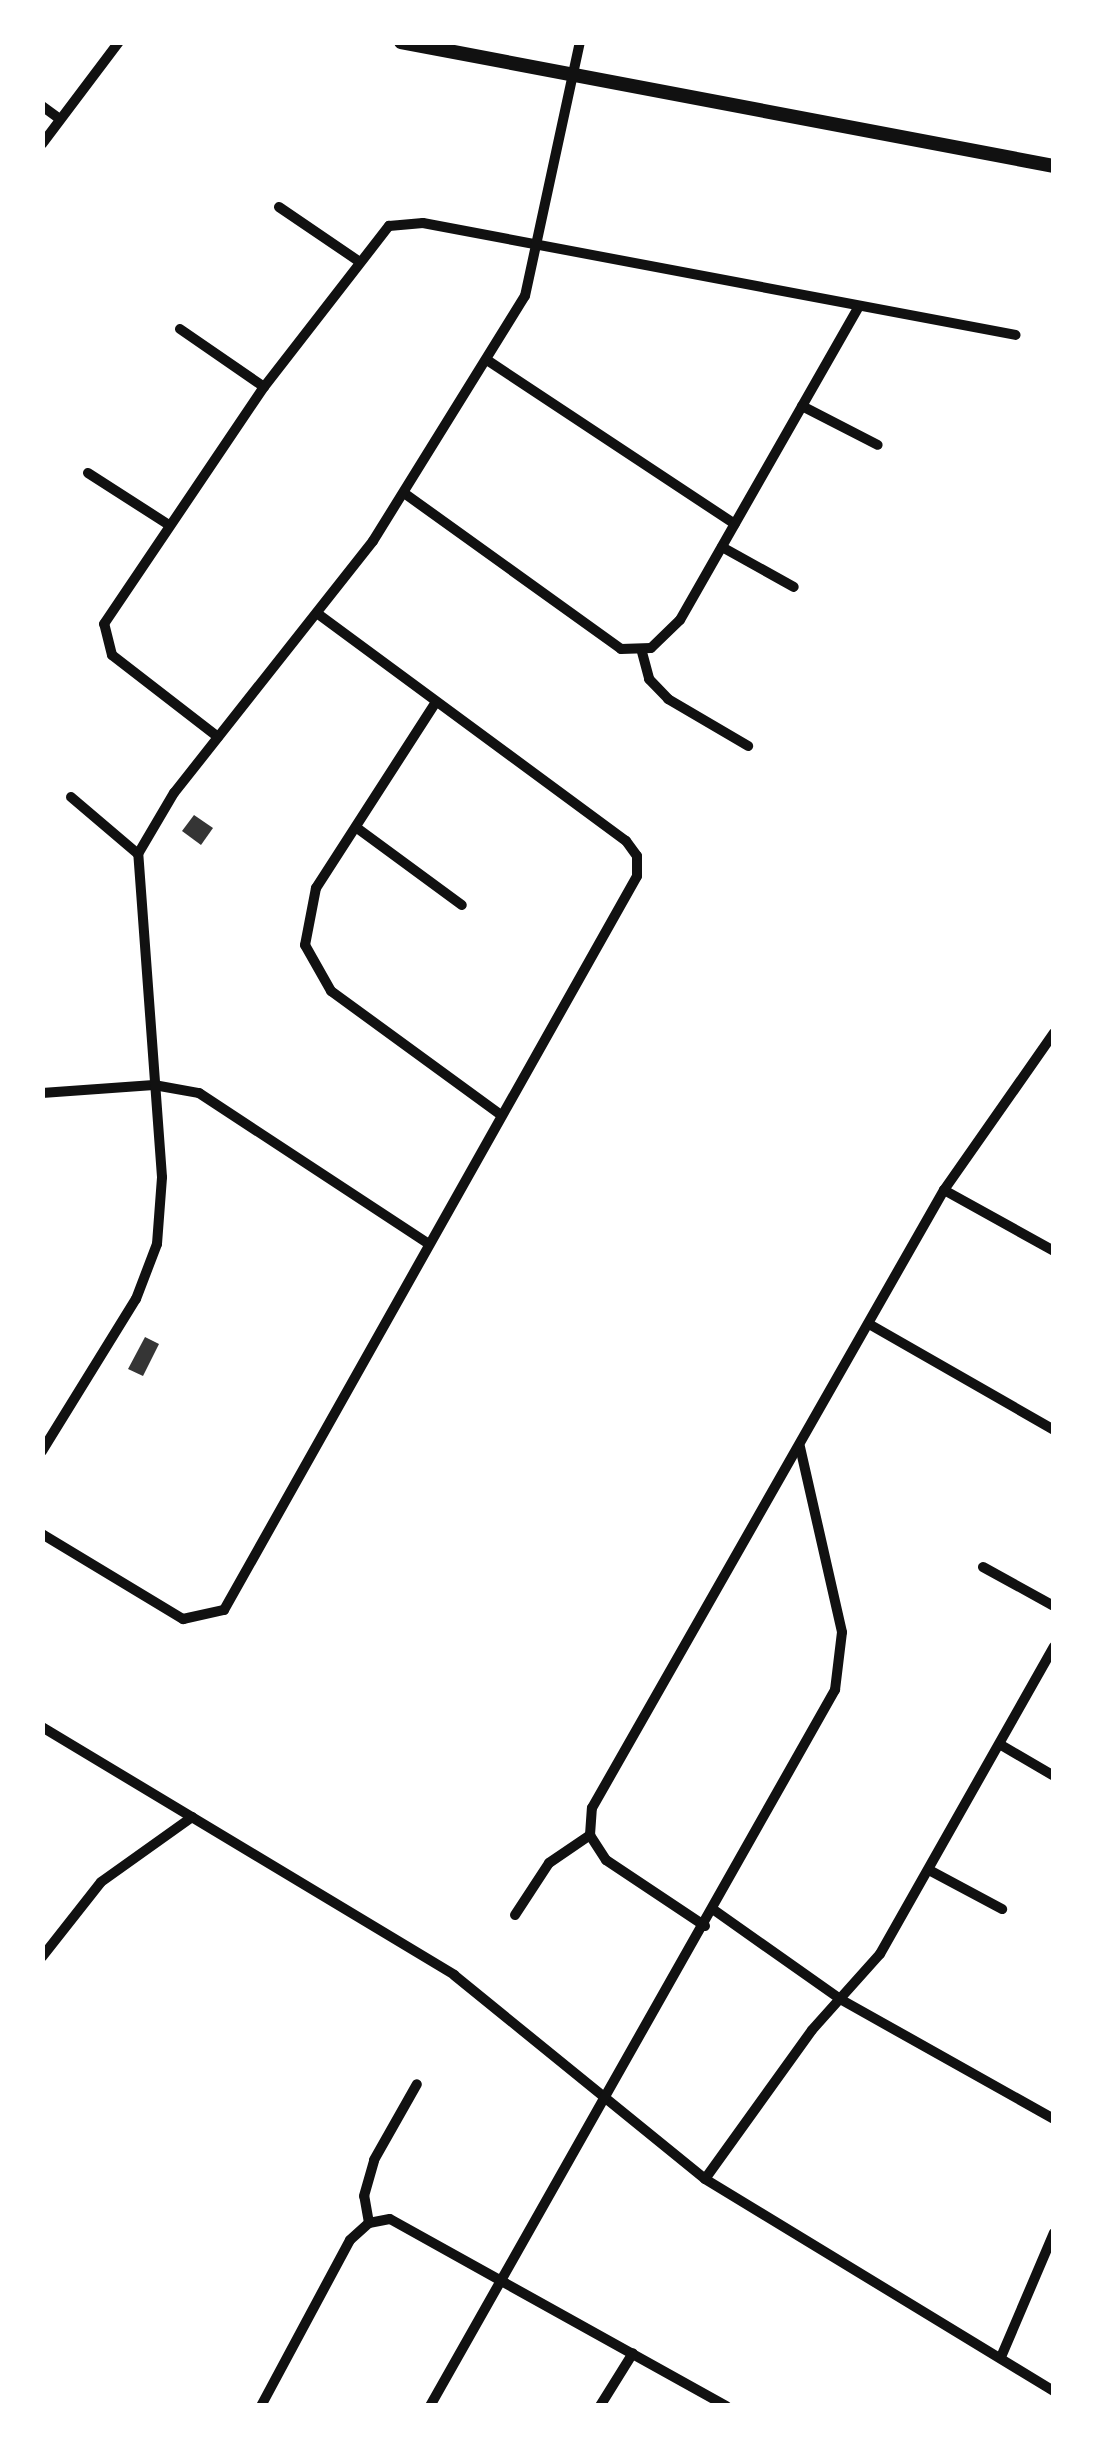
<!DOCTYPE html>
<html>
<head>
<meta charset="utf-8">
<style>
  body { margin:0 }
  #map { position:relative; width:1096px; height:2448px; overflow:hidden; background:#fff; font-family:Roboto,sans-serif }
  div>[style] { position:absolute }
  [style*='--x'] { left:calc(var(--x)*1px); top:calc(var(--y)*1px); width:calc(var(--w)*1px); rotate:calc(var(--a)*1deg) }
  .building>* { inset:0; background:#353535 }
  .minor>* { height:10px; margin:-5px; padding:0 5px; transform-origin:5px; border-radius:5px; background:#111 }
  .tertiary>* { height:14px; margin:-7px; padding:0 7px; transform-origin:7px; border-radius:7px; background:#111 }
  span { translate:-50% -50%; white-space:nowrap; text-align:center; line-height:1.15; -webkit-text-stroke:9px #fff; paint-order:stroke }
  .frame { position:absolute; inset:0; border:45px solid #fff; pointer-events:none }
</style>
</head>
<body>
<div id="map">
  <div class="building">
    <div style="clip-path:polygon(194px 815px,213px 828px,201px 845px,182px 831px)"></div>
    <div style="clip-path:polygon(145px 1337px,159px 1344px,143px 1376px,128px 1369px)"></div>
  </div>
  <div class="minor">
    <div style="--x:42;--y:106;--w:22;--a:36"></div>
    <div style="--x:42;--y:144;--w:128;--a:-53"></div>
    <div style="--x:279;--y:207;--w:94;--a:34.2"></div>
    <div style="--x:180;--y:329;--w:102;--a:34.6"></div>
    <div style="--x:487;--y:360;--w:297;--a:33.5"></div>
    <div style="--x:802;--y:406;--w:85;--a:27.2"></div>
    <div style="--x:88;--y:473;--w:96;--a:32.7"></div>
    <div style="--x:404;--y:493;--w:267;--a:35.7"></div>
    <div style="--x:621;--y:649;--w:30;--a:-2"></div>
    <div style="--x:651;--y:648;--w:40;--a:-44"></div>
    <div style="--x:680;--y:620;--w:361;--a:-60.3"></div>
    <div style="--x:722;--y:547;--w:82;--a:29.1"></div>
    <div style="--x:642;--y:652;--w:28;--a:75"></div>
    <div style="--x:649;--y:679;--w:28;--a:46"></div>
    <div style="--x:668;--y:699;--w:93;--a:30.4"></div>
    <div style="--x:434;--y:705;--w:218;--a:122.8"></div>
    <div style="--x:316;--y:888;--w:58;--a:100.9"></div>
    <div style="--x:305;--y:945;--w:53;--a:60.5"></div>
    <div style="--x:331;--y:991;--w:207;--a:36.1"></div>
    <div style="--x:218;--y:737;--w:134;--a:-142.3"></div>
    <div style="--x:112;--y:655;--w:32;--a:-104"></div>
    <div style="--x:104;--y:624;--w:286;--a:-56"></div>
    <div style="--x:264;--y:387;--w:204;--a:-52.2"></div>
    <div style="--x:389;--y:226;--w:34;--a:-5"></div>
    <div style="--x:423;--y:223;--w:603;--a:10.7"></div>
    <div style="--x:71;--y:797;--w:88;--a:40.4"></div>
    <div style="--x:357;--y:828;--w:130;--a:36.3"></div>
    <div style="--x:42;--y:1093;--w:112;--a:-4.1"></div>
    <div style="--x:154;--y:1085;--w:46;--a:10.1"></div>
    <div style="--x:199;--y:1093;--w:273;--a:33.3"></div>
    <div style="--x:944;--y:1190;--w:126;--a:29"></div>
    <div style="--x:869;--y:1324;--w:213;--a:29.8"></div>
    <div style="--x:42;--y:1451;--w:179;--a:-58.3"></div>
    <div style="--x:136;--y:1299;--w:59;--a:-69.1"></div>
    <div style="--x:157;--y:1244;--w:67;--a:-85.7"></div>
    <div style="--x:162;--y:1177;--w:324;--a:-94.2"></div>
    <div style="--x:138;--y:854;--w:71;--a:-59.5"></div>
    <div style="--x:174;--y:793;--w:321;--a:-51.7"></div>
    <div style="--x:373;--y:541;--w:288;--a:-58.2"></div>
    <div style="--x:525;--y:296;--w:260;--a:-77.8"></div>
    <div style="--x:42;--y:1534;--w:165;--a:31.1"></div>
    <div style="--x:183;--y:1619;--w:42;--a:-12.4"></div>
    <div style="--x:224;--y:1610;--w:842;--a:-60.63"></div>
    <div style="--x:637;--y:876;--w:20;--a:-90"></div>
    <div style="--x:637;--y:856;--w:19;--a:-126"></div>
    <div style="--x:626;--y:841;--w:383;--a:-143.6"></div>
    <div style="--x:983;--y:1567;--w:81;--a:28.8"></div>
    <div style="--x:42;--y:1727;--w:481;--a:31"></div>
    <div style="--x:454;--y:1975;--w:323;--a:39.1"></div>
    <div style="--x:705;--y:2179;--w:408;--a:31.3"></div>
    <div style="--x:1001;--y:1745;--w:61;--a:30.3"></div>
    <div style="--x:929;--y:1870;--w:83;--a:28.1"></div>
    <div style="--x:714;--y:1910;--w:154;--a:35.2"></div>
    <div style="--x:840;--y:1999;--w:245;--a:29.3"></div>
    <div style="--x:515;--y:1915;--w:62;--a:-56.8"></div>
    <div style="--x:549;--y:1863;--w:50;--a:-34.3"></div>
    <div style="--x:705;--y:1926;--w:119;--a:-146.3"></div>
    <div style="--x:606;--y:1860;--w:30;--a:-123"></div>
    <div style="--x:590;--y:1835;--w:27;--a:-86"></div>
    <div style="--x:592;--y:1808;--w:711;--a:-60.34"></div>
    <div style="--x:944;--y:1190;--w:192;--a:-55"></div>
    <div style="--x:42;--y:1957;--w:95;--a:-51.8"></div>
    <div style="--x:101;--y:1882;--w:112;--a:-35.5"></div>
    <div style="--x:705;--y:2179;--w:183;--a:-54.3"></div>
    <div style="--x:812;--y:2030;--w:102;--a:-48.2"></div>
    <div style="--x:880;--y:1954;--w:353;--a:-60.5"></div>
    <div style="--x:369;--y:2223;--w:27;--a:-100"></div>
    <div style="--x:364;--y:2196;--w:37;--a:-74"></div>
    <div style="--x:374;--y:2160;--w:87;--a:-60.5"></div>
    <div style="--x:1001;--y:2357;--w:135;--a:-66.9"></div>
    <div style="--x:261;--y:2406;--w:188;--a:-61.8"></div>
    <div style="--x:350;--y:2240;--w:25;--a:-42"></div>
    <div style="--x:369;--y:2223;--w:21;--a:-11"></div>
    <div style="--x:390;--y:2219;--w:385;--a:29.1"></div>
    <div style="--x:430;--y:2406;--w:823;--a:-60.51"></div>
    <div style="--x:835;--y:1690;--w:58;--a:-83.1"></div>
    <div style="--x:842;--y:1632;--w:190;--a:-102.8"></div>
    <div style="--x:600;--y:2406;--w:62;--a:-58.1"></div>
  </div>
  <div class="tertiary">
    <div style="--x:401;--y:42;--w:665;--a:10.75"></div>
  </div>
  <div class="frame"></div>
</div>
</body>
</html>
